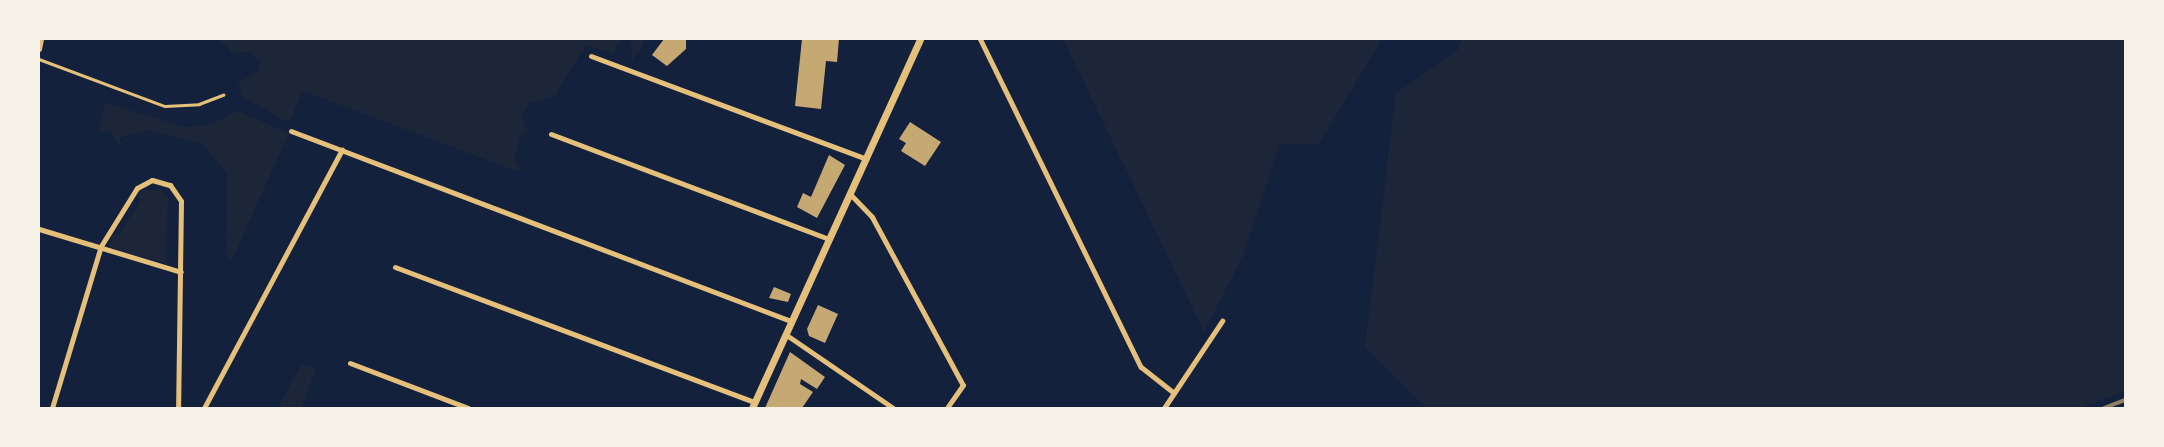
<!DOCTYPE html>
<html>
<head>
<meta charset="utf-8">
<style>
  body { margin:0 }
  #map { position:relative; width:2164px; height:447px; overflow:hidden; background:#14213d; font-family:"DejaVu Sans",sans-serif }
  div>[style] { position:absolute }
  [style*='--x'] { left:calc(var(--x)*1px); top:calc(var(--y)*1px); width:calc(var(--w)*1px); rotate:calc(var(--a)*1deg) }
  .green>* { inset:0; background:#1d2539 }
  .building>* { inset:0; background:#c6a872 }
  .service>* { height:2.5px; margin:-1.25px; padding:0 1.25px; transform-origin:1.25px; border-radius:1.25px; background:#e5c07b }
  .minor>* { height:5px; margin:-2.5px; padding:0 2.5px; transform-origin:2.5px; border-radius:2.5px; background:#e5c07b }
  .tertiary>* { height:7px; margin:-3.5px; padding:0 3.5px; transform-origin:3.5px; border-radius:3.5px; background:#e5c07b }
  .rail>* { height:4px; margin:-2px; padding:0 2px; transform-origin:2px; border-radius:2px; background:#918062 }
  span { translate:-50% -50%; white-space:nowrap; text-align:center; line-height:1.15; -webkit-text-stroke:4px #f6f1e7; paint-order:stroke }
  .frame { position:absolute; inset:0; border:40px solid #f6f1e7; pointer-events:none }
</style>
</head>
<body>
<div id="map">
  <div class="green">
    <div style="clip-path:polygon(219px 39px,621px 39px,613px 54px,586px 45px,555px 96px,530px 103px,521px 115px,528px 131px,520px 136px,515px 159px,522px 173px,303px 91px,289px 123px,242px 96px,238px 83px,258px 71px,260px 63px,248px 52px,232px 53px)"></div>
    <div style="clip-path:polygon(631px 39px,646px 39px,632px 61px,631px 46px)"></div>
    <div style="clip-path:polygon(1063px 39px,1382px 39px,1318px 145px,1280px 144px,1243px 256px,1204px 332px)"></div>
    <div style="clip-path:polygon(1462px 39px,2125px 39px,2125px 391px,2079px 408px,1427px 408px,1365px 347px,1396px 93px,1457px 51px)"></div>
    <div style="clip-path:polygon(105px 103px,185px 127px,210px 124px,238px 111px,289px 133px,232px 260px,226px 256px,227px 173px,202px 144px,147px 130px,120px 138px,120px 147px,110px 131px,98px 133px)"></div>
    <div style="clip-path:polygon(144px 190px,161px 190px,168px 199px,166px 263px,109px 247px,113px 234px,119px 235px,141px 200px,136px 195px)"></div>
    <div style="clip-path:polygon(301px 365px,316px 368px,302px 408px,278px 408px)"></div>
  </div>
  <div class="building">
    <div style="clip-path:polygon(664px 39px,686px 39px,686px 49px,667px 66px,652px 55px)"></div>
    <div style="clip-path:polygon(802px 39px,839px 39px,837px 62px,826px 61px,821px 109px,795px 106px)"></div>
    <div style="clip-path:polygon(910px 122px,941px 142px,925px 166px,901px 151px,906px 143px,899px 139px)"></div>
    <div style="clip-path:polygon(829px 155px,845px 165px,817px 218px,797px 207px,803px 193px,811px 197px)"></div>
    <div style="clip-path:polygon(774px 287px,791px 294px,788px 302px,769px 298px)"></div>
    <div style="clip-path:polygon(818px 305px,838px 314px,825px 343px,809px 336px,807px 329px)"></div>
    <div style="clip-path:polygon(790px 352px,825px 377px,817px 389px,801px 379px,800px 384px,813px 392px,802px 408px,765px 408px)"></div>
  </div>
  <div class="service">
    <div style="--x:39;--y:59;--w:134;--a:20.5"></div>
    <div style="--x:165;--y:106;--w:34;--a:-3"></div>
    <div style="--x:199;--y:104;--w:26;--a:-21"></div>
  </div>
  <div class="minor">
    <div style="--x:980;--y:39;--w:365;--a:63.9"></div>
    <div style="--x:1141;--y:367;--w:42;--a:38.2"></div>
    <div style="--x:39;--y:49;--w:10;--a:-79"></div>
    <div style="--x:591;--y:56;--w:294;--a:20.5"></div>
    <div style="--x:291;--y:131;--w:535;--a:20.81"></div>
    <div style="--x:551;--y:134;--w:297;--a:20.7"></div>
    <div style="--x:850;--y:194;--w:32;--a:46"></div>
    <div style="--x:872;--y:217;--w:191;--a:61.6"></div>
    <div style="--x:963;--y:385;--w:28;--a:125"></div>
    <div style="--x:39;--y:229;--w:148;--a:16.8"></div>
    <div style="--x:395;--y:267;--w:384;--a:20.6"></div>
    <div style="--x:785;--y:334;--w:131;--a:34.4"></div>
    <div style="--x:350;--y:363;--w:126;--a:20.9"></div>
    <div style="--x:52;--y:408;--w:169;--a:-73.2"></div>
    <div style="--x:101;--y:246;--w:68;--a:-58.2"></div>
    <div style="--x:137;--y:188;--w:17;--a:-28"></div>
    <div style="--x:152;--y:180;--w:19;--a:16"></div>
    <div style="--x:170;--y:185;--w:19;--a:55"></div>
    <div style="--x:181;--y:201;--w:207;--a:90.8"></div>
    <div style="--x:204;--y:408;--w:293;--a:-61.9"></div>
    <div style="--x:1164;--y:408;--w:105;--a:-56.3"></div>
  </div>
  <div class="tertiary">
    <div style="--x:752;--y:408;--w:405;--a:-65.5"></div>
  </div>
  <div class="rail">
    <div style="--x:2104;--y:408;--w:22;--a:-21"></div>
  </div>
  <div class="frame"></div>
</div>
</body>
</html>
